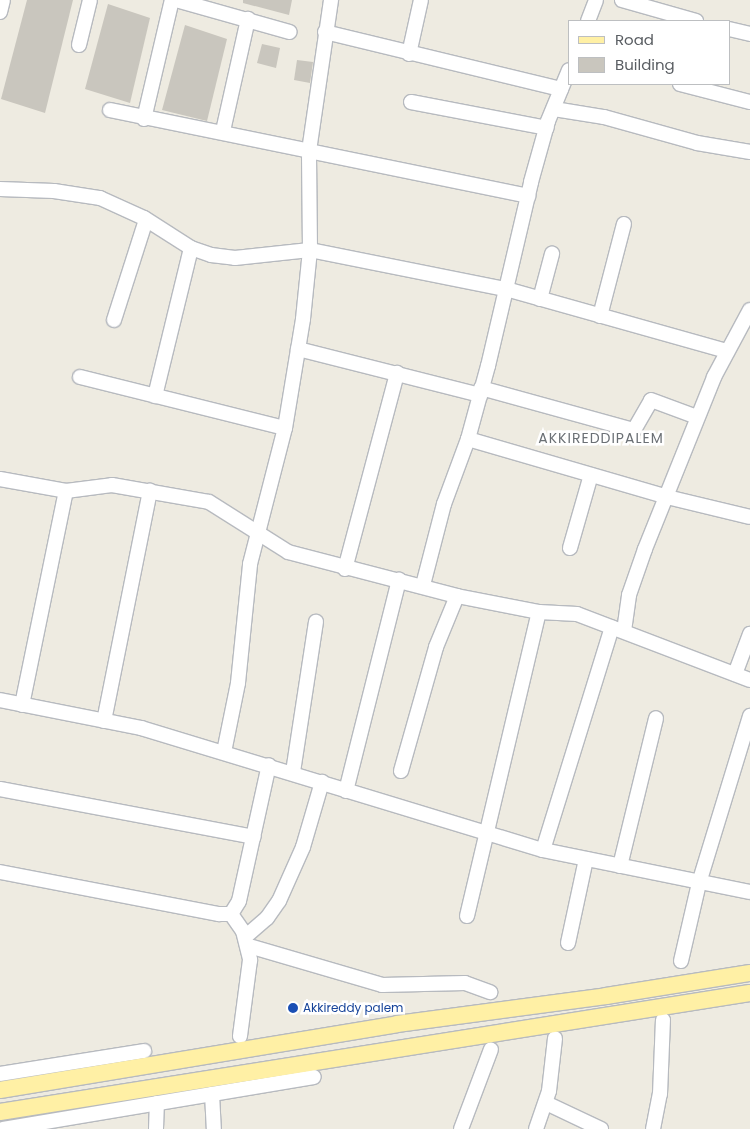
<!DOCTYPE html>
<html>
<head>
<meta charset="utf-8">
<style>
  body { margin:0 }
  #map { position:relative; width:750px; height:1129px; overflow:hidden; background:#eeebe1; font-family:Poppins,sans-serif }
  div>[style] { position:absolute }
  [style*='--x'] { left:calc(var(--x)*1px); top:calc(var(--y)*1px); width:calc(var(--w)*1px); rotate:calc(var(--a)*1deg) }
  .building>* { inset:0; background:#c9c6be }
  .roads { filter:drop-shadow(1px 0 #b7babf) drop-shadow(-1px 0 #b7babf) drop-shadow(0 1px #b7babf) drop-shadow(0 -1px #b7babf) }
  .minor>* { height:14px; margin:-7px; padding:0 7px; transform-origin:7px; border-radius:7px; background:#fff }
  .major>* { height:16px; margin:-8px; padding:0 8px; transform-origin:8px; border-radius:8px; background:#fff0a5 }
  .dots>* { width:14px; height:14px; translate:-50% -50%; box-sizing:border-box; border:2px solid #fff; border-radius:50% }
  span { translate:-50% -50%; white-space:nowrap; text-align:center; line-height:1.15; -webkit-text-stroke:5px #fff; paint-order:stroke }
  .transit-label { font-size:12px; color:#164399 }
  .left { translate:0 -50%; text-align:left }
  .neighbourhood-label { font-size:14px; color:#6b7075; letter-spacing:1px }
  .legend { position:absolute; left:568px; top:20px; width:162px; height:65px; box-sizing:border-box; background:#fff; border:1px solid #bdbfc1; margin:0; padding:6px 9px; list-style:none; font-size:15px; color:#5a5e63 }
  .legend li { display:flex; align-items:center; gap:10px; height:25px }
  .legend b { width:25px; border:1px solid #bdbfc1 }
</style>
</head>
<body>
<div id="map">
  <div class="building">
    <div style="clip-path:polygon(27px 0,73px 0,45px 113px,1px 99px)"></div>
    <div style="clip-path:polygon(243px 0,292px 0,289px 15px,243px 3px)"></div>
    <div style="clip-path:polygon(108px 4px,150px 18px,130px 103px,85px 89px)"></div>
    <div style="clip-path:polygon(185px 25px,227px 39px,207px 121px,162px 110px)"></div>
    <div style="clip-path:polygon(262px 44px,280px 48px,276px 68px,257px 63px)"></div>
    <div style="clip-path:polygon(297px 60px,313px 62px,310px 83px,294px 80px)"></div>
  </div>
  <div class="roads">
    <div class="minor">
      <div style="--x:176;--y:0;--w:118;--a:15.7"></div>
      <div style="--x:622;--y:0;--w:77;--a:15.8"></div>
      <div style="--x:0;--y:12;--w:12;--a:-76"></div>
      <div style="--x:588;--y:21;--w:22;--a:-69"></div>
      <div style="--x:729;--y:29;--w:22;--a:13"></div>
      <div style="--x:325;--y:32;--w:243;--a:13.6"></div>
      <div style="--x:79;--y:45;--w:46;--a:-76.3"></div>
      <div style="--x:409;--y:54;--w:55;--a:-77.5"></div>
      <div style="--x:680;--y:84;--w:72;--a:14.4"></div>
      <div style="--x:411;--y:102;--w:138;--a:10.8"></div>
      <div style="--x:554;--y:109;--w:51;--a:9.1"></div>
      <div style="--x:604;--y:117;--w:97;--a:15.6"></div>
      <div style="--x:697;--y:143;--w:54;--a:9.6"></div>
      <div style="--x:110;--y:110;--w:203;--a:11.6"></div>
      <div style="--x:309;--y:151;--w:153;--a:-81.7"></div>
      <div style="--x:144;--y:119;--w:122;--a:-76.8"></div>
      <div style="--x:223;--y:131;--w:115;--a:-77.4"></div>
      <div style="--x:0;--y:189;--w:54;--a:2.1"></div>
      <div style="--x:54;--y:191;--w:47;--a:8.7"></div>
      <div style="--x:100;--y:198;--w:48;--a:24.4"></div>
      <div style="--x:144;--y:218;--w:56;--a:32.6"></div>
      <div style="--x:191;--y:248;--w:21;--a:19"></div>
      <div style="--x:211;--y:255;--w:24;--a:7"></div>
      <div style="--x:235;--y:258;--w:75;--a:-6.1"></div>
      <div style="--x:310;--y:250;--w:200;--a:11.3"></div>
      <div style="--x:506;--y:289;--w:230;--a:15.7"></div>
      <div style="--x:540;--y:299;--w:47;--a:-75.1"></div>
      <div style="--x:600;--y:316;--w:95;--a:-75.4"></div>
      <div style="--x:114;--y:320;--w:105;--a:-72.3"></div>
      <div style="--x:298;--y:349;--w:188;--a:14.2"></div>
      <div style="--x:80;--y:377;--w:211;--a:14"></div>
      <div style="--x:481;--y:388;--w:159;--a:15.4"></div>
      <div style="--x:634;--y:430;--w:34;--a:-60"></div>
      <div style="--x:651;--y:400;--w:49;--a:20.3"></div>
      <div style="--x:155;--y:396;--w:152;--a:-76.3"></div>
      <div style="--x:468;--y:439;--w:207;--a:16.2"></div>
      <div style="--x:667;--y:497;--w:85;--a:13.5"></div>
      <div style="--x:0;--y:479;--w:67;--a:10.3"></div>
      <div style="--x:66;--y:491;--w:46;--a:-7.4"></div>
      <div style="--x:112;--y:485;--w:98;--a:9.9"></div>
      <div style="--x:209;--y:502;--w:93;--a:32.3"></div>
      <div style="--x:288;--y:552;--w:175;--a:14.6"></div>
      <div style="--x:457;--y:596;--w:84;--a:11"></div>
      <div style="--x:539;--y:612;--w:38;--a:3"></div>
      <div style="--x:577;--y:614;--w:185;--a:20.9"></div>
      <div style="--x:570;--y:548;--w:76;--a:-74"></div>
      <div style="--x:345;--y:569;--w:203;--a:-75.1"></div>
      <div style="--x:423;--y:585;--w:84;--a:-75.5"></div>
      <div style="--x:444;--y:504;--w:69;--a:-69.7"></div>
      <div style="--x:468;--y:439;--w:76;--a:-74.7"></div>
      <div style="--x:488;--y:366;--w:189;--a:-76.8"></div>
      <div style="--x:531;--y:182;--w:63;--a:-74.4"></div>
      <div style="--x:548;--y:121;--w:55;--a:-67.6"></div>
      <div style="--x:624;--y:631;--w:36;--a:-82"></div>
      <div style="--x:629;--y:595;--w:49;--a:-70.8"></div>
      <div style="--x:645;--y:549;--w:185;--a:-68.1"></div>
      <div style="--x:714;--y:377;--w:76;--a:-61.8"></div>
      <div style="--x:735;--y:674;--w:43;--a:-69.4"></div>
      <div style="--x:0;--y:700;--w:144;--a:11.2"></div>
      <div style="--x:141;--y:728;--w:420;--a:16.9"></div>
      <div style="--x:543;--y:850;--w:211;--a:11.5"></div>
      <div style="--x:22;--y:705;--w:218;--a:-78.4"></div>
      <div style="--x:104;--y:721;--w:235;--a:-78.7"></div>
      <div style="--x:224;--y:752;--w:70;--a:-78.5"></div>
      <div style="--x:238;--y:683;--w:120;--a:-84.2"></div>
      <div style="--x:250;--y:564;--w:140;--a:-75.6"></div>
      <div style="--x:285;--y:428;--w:110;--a:-80.6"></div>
      <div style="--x:303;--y:319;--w:69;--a:-84.2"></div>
      <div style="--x:310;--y:250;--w:99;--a:-90.6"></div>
      <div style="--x:309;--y:151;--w:224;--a:11.6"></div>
      <div style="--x:401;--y:771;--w:129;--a:-74.2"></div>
      <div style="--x:436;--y:647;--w:55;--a:-67.6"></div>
      <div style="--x:293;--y:772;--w:152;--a:-81.3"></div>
      <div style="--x:0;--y:789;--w:258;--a:10.7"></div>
      <div style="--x:346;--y:791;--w:218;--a:-75.9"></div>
      <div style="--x:543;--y:850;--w:233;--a:-72.8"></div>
      <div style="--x:620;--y:866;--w:152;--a:-76.3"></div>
      <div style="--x:0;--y:872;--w:223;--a:10.9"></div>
      <div style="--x:219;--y:914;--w:12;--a:0"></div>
      <div style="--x:231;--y:914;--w:15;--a:-58"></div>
      <div style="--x:239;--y:901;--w:139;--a:-77.6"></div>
      <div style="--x:231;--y:914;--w:21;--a:55"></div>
      <div style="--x:243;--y:931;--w:30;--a:76"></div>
      <div style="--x:250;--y:960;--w:77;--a:97.5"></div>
      <div style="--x:467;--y:916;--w:312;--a:-76.7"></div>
      <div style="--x:245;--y:937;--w:29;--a:-41"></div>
      <div style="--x:267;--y:918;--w:21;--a:-55"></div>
      <div style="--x:279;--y:901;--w:59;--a:-66"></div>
      <div style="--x:303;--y:847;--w:68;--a:-73.7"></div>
      <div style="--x:568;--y:943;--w:86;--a:-77.9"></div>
      <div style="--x:249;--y:946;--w:139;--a:16.3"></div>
      <div style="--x:382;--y:985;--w:83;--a:-1.4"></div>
      <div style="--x:465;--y:983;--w:27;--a:20"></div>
      <div style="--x:681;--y:961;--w:80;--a:-77"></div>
      <div style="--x:699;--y:883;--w:175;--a:-73"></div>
      <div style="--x:0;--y:1074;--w:146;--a:-9.1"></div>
      <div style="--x:212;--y:1094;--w:35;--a:87"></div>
      <div style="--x:546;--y:1103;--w:61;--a:25.3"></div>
      <div style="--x:3;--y:1129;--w:315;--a:-9.5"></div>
      <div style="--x:156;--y:1129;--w:26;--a:-88"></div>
      <div style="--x:461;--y:1129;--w:85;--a:-69.4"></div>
      <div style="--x:536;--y:1129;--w:40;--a:-71.1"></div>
      <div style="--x:549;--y:1091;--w:53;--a:-83.5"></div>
      <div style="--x:653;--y:1129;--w:36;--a:-79"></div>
      <div style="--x:660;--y:1094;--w:74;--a:-87.7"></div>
    </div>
    <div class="major">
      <div style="--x:0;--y:1090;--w:402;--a:-9.4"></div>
      <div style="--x:397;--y:1024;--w:211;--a:-7.6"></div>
      <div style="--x:606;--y:996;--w:146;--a:-9.1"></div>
      <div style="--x:0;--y:1112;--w:759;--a:-9.02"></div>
    </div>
  </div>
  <div class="dots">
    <div style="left:293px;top:1008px;background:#1a4fb4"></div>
  </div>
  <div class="transit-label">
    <span class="left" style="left:303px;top:1008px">Akkireddy palem</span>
  </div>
  <div class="neighbourhood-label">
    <span style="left:601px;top:438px">AKKIREDDIPALEM</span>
  </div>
  <ul class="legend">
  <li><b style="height:6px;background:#fff0a5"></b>Road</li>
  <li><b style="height:14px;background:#c9c6be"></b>Building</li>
  </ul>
</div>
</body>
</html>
